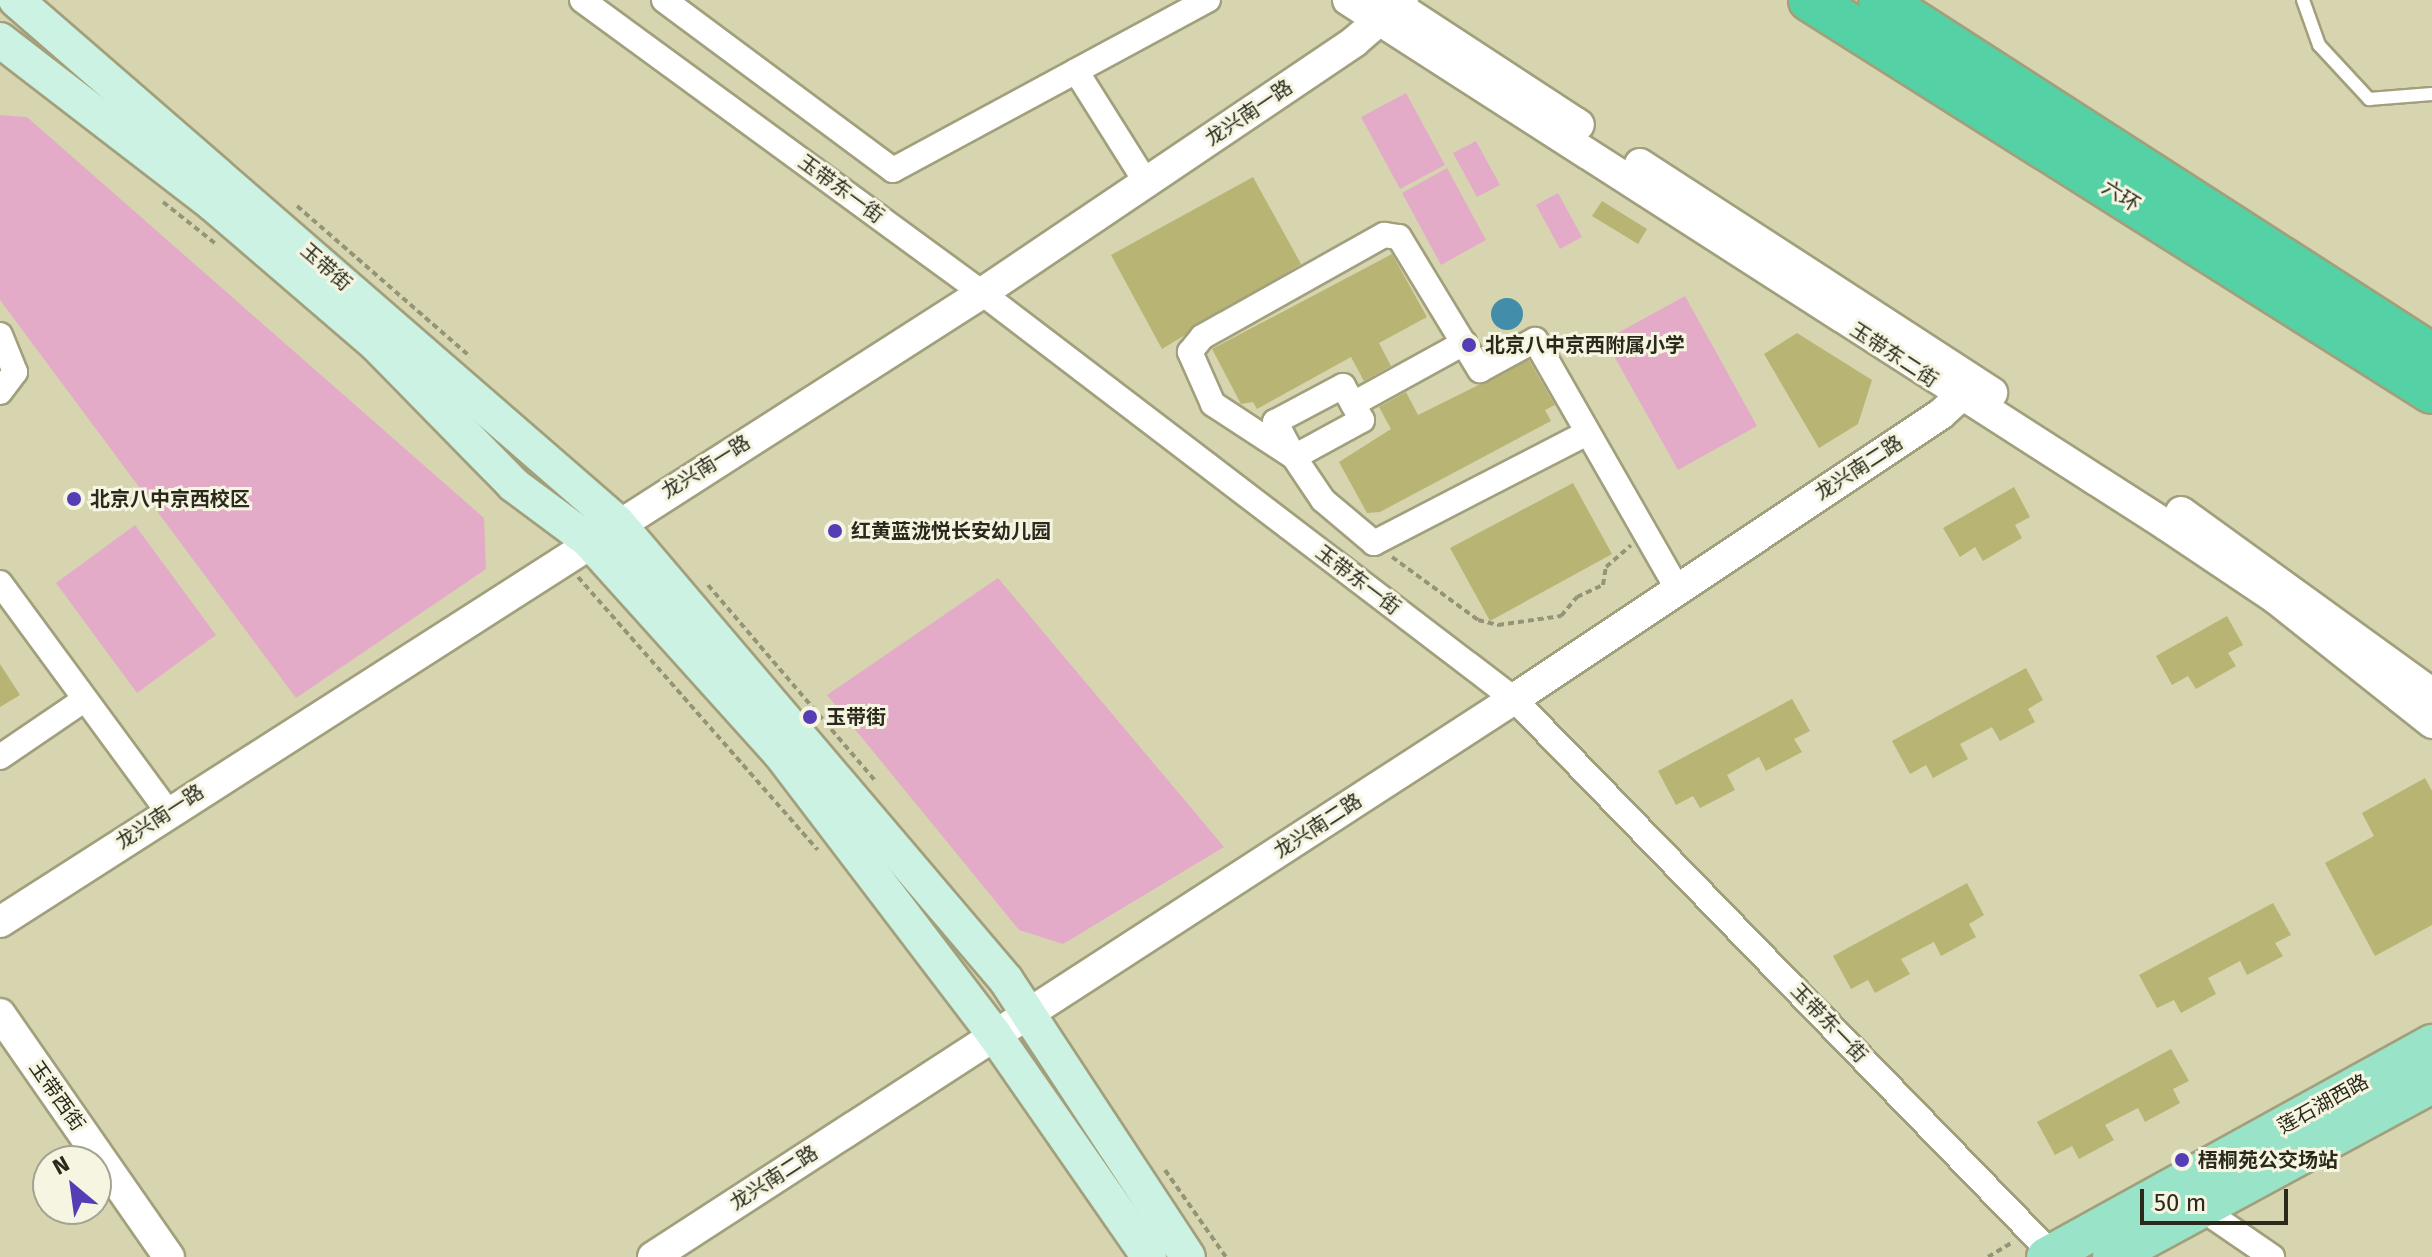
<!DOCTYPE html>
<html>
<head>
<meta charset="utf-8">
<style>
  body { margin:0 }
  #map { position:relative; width:2432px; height:1257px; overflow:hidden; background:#d6d5b0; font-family:"Fira Sans","Noto Sans SC",sans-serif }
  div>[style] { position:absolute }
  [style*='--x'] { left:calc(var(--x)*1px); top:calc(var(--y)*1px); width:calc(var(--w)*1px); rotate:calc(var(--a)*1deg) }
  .green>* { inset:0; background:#e4abc9 }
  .water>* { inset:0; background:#418daa }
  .round { border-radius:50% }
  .building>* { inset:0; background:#b8b473 }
  .path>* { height:4px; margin-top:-2px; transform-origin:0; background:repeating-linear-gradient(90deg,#959477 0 6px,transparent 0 10px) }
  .roads { filter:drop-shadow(2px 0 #a2a07c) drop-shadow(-2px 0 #a2a07c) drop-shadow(0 2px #a2a07c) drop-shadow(0 -2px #a2a07c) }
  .service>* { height:12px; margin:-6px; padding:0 6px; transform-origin:6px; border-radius:6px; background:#fff }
  .minor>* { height:24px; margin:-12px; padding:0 12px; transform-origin:12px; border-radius:12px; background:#fff }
  .tertiary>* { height:30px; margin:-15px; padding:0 15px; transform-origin:15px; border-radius:15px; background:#fff }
  .secondary>* { height:34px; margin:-17px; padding:0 17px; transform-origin:17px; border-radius:17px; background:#ccf2e4 }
  .primary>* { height:38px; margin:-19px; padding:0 19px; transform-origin:19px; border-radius:19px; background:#99e4c9 }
  .motorway>* { height:42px; margin:-21px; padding:0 21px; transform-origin:21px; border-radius:21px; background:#55d2a5 }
  .dots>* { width:22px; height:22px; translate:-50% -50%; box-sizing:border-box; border:4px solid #f5f5e2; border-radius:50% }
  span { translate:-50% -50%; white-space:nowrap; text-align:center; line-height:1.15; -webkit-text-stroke:6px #f5f5e2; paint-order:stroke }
  .street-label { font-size:20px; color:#2a291b }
  .poi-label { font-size:20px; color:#2a291b; font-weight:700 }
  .left { translate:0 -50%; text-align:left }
  .north { position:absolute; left:32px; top:1145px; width:80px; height:80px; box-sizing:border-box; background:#f5f5e2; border:2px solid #a4a392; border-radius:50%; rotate:331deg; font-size:22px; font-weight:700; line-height:32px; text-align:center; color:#2a291b }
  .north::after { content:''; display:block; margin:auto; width:28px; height:36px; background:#553db5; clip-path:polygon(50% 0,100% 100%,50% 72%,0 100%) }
  .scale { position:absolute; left:2140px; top:1189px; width:148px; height:36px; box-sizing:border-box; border:4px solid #2a291b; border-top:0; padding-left:10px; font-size:24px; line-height:28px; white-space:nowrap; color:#2a291b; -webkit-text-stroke:6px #f5f5e2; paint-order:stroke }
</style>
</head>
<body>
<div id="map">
  <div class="green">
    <div style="clip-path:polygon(1406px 93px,1445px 165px,1400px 189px,1361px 117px)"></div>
    <div style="clip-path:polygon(0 115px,27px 117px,484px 518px,486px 569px,296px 698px,0 300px)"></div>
    <div style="clip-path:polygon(1476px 141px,1500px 185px,1477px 197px,1453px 153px)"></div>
    <div style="clip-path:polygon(1447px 168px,1486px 240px,1441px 265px,1402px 193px)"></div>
    <div style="clip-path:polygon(1558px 193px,1582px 237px,1560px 249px,1536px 205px)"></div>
    <div style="clip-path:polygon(1685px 296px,1757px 426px,1678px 470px,1605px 340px)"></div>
    <div style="clip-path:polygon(135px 525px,216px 635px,137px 693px,56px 583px)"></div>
    <div style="clip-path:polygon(998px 578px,1224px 847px,1063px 944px,1019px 930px,827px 695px)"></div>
  </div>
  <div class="water">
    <div class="round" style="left:1491px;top:298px;width:32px;height:32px"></div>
  </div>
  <div class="building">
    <div style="clip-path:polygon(1253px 177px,1301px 264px,1162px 349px,1111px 255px)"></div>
    <div style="clip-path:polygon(1602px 201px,1647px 229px,1638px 244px,1592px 216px)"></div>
    <div style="clip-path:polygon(1392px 254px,1427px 317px,1379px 343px,1391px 366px,1364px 381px,1351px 357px,1257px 409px,1253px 402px,1241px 404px,1212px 349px)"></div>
    <div style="clip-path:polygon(1797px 333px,1872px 380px,1858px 424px,1819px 448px,1764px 354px)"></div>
    <div style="clip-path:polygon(1529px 360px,1555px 405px,1545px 410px,1551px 421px,1380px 512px,1367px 513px,1339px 462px,1391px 429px,1379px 407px,1406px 392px,1418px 415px)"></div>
    <div style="clip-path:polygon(1573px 483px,1612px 554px,1490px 621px,1450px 548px)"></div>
    <div style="clip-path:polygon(2014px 487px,2030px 517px,2015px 525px,2022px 538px,1983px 561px,1975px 547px,1960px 557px,1943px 528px)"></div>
    <div style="clip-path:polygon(2227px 616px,2243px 645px,2228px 653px,2236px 666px,2196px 689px,2188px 676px,2172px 685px,2156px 656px)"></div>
    <div style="clip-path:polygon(0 664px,20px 695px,0 707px)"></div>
    <div style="clip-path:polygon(2026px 668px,2043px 700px,2028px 709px,2035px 722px,2000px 741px,1992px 727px,1960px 744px,1968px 759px,1933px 778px,1926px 765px,1910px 774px,1892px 741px)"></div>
    <div style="clip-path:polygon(1792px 699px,1810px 731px,1794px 739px,1802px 752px,1766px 771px,1759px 757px,1727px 775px,1735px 790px,1700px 808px,1693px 796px,1676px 805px,1658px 771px)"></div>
    <div style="clip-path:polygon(2425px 778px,2432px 791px,2432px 925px,2375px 956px,2325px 863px,2374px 836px,2362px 813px)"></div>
    <div style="clip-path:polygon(1967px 883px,1984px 915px,1969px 924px,1976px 937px,1941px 956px,1934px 942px,1901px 959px,1910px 974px,1875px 993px,1868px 980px,1851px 989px,1833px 956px)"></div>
    <div style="clip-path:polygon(2273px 903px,2291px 935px,2275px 943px,2283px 956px,2247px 975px,2240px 961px,2208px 978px,2216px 994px,2181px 1013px,2174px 1000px,2157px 1008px,2139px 975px)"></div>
    <div style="clip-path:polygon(2171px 1049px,2189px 1081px,2173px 1089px,2180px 1103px,2145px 1122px,2138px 1108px,2105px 1125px,2114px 1140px,2079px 1159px,2072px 1146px,2055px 1155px,2037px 1122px)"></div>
  </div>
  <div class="path">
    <div style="--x:163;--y:202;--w:68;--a:38.4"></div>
    <div style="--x:297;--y:206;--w:230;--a:41"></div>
    <div style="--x:1392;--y:557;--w:107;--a:36.2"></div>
    <div style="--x:1478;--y:620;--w:21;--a:14"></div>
    <div style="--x:1498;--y:625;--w:64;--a:-8.1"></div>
    <div style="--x:1561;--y:616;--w:25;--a:-50"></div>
    <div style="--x:1577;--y:597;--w:29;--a:-25"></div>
    <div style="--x:1603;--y:585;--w:18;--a:-81"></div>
    <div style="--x:1606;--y:567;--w:33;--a:-41"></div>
    <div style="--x:578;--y:577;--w:363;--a:48.7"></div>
    <div style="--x:708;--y:585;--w:259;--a:49.5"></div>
    <div style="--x:1165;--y:1170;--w:106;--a:55"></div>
    <div style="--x:1988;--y:1257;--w:29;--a:-31"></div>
  </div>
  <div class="roads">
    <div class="service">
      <div style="--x:2303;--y:0;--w:48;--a:70.4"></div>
      <div style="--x:2319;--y:45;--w:74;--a:47.2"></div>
      <div style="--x:2369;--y:99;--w:63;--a:-4.5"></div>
    </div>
    <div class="minor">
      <div style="--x:582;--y:0;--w:496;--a:36.2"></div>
      <div style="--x:982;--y:293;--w:669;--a:37.35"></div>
      <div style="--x:1514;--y:699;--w:773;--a:45.89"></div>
      <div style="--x:664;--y:0;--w:285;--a:36.6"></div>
      <div style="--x:893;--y:170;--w:358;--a:-28.4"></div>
      <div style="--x:1076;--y:71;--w:131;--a:57.8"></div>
      <div style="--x:0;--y:335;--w:40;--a:68"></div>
      <div style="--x:15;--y:372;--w:25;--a:127"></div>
      <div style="--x:1353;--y:404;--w:127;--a:-28.8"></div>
      <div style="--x:1587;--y:433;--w:240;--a:152.7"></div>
      <div style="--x:1374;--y:543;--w:67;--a:-139.9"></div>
      <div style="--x:1323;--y:500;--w:52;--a:-124"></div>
      <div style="--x:1294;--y:457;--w:40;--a:-118"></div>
      <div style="--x:1275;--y:422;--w:77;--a:-27.9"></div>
      <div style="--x:1343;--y:386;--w:39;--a:61"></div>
      <div style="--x:1362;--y:420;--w:77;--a:151.4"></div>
      <div style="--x:1294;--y:457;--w:97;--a:-146.8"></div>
      <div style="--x:1213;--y:404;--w:57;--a:-113.9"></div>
      <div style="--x:1190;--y:352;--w:19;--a:-51"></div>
      <div style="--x:1202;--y:337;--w:209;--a:-29.3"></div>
      <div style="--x:1384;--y:235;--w:15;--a:8"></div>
      <div style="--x:1399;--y:237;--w:156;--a:58.7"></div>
      <div style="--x:1480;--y:370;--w:63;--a:-28.6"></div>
      <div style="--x:1535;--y:340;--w:286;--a:60.2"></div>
      <div style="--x:0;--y:583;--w:284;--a:53.7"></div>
      <div style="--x:0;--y:757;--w:102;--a:-34.2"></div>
      <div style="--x:2202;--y:1209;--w:85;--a:34.4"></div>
    </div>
    <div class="tertiary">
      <div style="--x:1348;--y:0;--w:972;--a:32.69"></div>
      <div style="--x:2166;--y:525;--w:131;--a:33.8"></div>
      <div style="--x:2275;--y:598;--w:201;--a:38.5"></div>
      <div style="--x:1388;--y:0;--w:228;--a:33.2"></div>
      <div style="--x:1640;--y:164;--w:420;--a:33"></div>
      <div style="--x:2181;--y:512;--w:310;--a:35.9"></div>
      <div style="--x:0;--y:922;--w:1166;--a:-32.64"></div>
      <div style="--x:982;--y:293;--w:450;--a:-34"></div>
      <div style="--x:1355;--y:41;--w:63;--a:-40.5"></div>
      <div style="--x:0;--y:1014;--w:296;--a:55.2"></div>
      <div style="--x:653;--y:1257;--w:1026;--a:-32.95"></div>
      <div style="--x:1514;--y:699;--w:513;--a:-33.72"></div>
      <div style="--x:1941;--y:414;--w:46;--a:-42.4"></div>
    </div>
    <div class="secondary">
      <div style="--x:16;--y:0;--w:796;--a:40.98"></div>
      <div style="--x:617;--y:522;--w:601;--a:49.66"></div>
      <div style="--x:1006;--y:980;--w:331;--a:56.7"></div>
      <div style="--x:0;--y:40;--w:269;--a:37.6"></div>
      <div style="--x:213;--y:204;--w:215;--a:40.7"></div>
      <div style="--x:376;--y:344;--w:197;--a:45.6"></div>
      <div style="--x:514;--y:485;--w:92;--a:36.6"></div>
      <div style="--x:588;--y:540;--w:287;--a:48"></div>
      <div style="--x:780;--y:753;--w:353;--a:52.7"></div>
      <div style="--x:994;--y:1034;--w:272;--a:55.2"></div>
    </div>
    <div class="primary">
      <div style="--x:2046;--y:1257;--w:441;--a:-28.9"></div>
      <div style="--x:2112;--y:1257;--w:364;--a:-28.4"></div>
    </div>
    <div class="motorway">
      <div style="--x:1810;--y:0;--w:735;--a:32.22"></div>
      <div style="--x:1880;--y:0;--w:656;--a:32.75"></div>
    </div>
  </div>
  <div class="dots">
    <div style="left:1469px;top:345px;background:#553db5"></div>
    <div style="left:74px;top:499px;background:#553db5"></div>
    <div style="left:835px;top:531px;background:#553db5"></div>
    <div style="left:810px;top:717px;background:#553db5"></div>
    <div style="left:2182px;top:1160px;background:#553db5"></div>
  </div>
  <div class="street-label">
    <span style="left:1249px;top:113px;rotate:-34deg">龙兴南一路</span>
    <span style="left:841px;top:189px;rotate:36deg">玉带东一街</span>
    <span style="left:2121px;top:196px;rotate:32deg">六环</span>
    <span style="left:326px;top:267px;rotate:41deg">玉带街</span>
    <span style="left:1894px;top:355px;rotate:33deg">玉带东二街</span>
    <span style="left:706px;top:467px;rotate:-32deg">龙兴南一路</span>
    <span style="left:1859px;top:468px;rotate:-33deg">龙兴南二路</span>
    <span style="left:1358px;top:580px;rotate:37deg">玉带东一街</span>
    <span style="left:160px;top:817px;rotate:-33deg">龙兴南一路</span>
    <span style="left:1318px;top:826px;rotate:-33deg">龙兴南二路</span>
    <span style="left:1829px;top:1023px;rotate:46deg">玉带东一街</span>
    <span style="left:57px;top:1096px;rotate:55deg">玉带西街</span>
    <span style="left:2323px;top:1104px;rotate:-29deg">莲石湖西路</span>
    <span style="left:774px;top:1178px;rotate:-33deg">龙兴南二路</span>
  </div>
  <div class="poi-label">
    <span class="left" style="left:1485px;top:345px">北京八中京西附属小学</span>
    <span class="left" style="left:90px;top:499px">北京八中京西校区</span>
    <span class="left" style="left:851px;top:531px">红黄蓝泷悦长安幼儿园</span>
    <span class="left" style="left:826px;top:717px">玉带街</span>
    <span class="left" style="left:2198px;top:1160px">梧桐苑公交场站</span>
  </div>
  <div class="north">N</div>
  <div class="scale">50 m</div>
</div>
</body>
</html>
